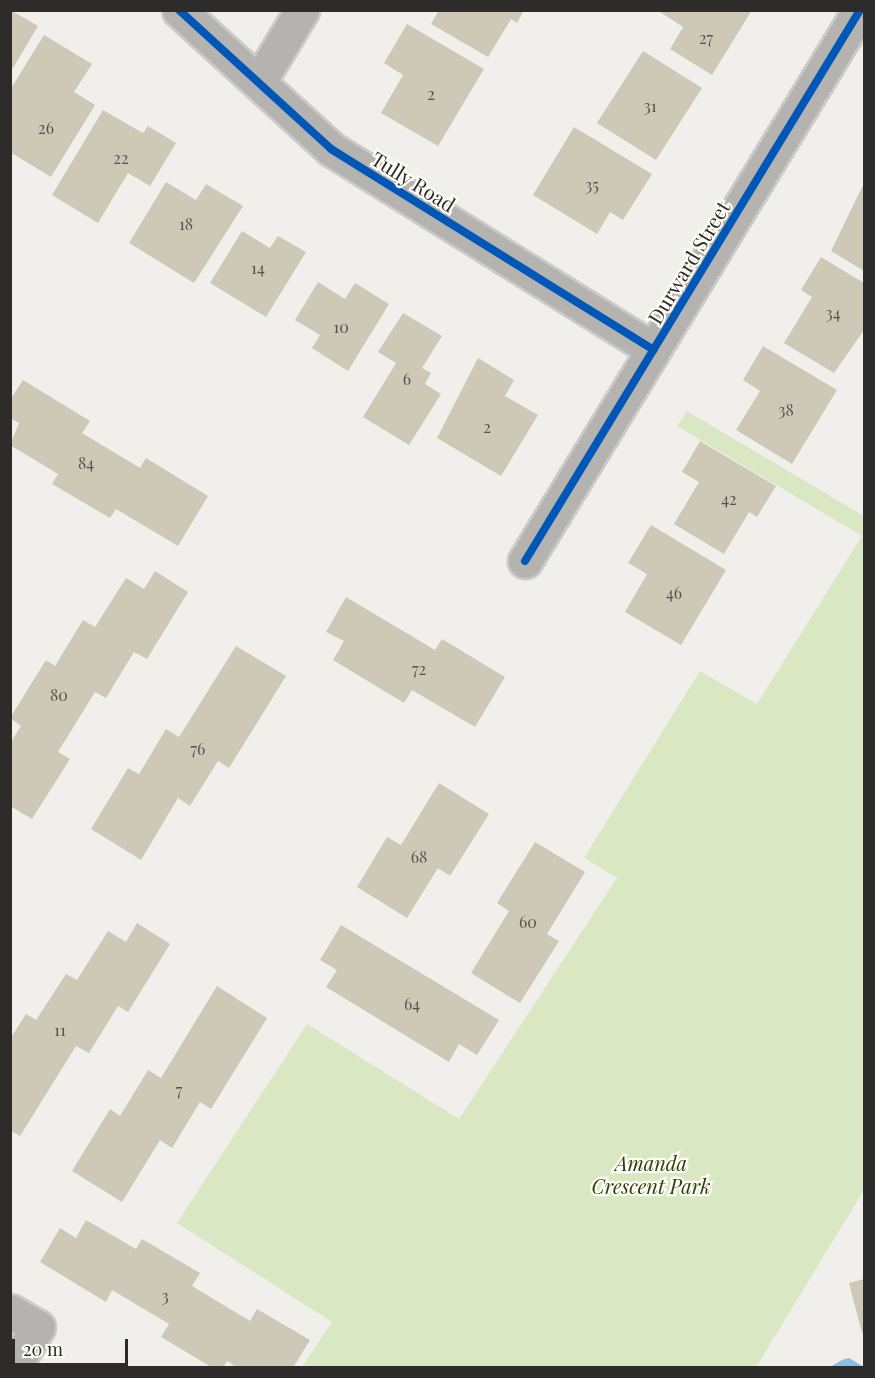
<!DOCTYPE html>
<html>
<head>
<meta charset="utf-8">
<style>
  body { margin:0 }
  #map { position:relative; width:875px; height:1378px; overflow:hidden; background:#f0efeb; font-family:"Playfair Display",serif }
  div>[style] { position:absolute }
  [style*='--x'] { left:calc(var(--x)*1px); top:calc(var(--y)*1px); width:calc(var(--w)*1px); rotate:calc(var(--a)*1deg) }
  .green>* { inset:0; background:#d9e8c2 }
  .water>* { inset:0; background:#8dbde0 }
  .building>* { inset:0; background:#cec8b7 }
  .roads { filter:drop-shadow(2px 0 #cccbc9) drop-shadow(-2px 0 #cccbc9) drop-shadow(0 2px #cccbc9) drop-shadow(0 -2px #cccbc9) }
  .minor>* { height:33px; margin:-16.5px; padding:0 16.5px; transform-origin:16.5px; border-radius:16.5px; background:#b4b3b0 }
  .cycleway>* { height:8px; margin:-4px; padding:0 4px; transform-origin:4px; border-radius:4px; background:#0057b8 }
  span { translate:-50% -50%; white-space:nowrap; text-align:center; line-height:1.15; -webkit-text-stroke:4.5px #fffdf7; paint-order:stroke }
  .number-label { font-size:16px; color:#55534d }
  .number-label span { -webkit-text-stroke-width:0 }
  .street-label { font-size:20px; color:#2d2c2a }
  .park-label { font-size:20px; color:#2c3f08; font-style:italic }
  .frame { position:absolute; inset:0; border:12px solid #2d2c2a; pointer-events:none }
  .scale { position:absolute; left:12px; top:1339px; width:116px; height:27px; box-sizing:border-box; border:3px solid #2d2c2a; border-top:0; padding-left:8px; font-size:18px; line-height:21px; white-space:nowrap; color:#2d2c2a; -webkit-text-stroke:4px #fffdf7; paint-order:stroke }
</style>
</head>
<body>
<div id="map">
  <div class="green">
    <div style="clip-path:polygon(687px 411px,864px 516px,864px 1190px,756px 1367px,302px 1367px,332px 1322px,177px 1223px,307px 1024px,459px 1119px,617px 878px,584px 858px,700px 671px,757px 704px,862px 536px,677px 426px)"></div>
  </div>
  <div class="water">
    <div style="clip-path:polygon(849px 1358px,864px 1367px,830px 1367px,842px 1360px)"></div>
  </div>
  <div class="building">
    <div style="clip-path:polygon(10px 10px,38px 26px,13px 68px,10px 67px)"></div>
    <div style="clip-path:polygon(439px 10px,524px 10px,517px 23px,511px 19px,488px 57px,431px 24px)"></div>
    <div style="clip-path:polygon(657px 10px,752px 10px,712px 75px,670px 49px,683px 27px)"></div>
    <div style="clip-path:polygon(407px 24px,484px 69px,438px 146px,381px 113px,403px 75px,384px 63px)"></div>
    <div style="clip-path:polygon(44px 35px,92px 64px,74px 92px,95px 105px,51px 177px,10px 152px,10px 90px)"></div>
    <div style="clip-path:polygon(643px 51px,702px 88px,656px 160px,597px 123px)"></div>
    <div style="clip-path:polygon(103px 110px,143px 133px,148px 126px,176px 143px,150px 186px,128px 173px,98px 223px,52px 195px)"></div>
    <div style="clip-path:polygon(574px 127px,652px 174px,623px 220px,610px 212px,597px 234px,533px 195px)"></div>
    <div style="clip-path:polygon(166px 182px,196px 200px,206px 184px,243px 206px,194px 283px,129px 243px)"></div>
    <div style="clip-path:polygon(864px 183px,864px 271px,831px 251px)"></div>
    <div style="clip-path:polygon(242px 231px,270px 248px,278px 236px,306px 252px,266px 317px,210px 283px)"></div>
    <div style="clip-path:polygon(821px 257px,864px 283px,864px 330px,834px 373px,784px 343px,812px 297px,801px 290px)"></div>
    <div style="clip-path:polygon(318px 282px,345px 299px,355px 283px,389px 304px,348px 371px,312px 348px,320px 335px,295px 320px)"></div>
    <div style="clip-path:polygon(403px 313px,442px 336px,422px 368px,431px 373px,425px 384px,441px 394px,409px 445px,363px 417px,396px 363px,378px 352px)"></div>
    <div style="clip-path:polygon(763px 346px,837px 390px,792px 464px,736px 430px,760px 391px,743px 380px)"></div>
    <div style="clip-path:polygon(478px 358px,514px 380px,505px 396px,538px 415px,501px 476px,437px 438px)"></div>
    <div style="clip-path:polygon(23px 380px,90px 421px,82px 433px,140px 468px,146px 458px,208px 496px,178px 546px,116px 509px,110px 518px,52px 484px,58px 474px,10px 445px,19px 423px,10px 418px,10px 400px)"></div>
    <div style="clip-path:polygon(700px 441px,776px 486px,757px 517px,749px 512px,724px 554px,674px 524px,699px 482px,682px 472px)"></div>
    <div style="clip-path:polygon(651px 525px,726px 570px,681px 645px,625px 612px,647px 574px,628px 563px)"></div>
    <div style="clip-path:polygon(155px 571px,188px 592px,147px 659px,134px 652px,106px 698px,95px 692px,58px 752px,70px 759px,32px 819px,10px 806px,10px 743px,21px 726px,10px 718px,46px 660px,55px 666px,83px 620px,95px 627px,126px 578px,144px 589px)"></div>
    <div style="clip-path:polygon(346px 597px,435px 650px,442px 639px,505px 677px,475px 727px,412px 690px,404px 703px,333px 660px,344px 641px,326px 632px)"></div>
    <div style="clip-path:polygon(236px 646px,286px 676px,229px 768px,218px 761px,190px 806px,178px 798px,141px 860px,91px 829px,128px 768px,139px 774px,166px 729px,179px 737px)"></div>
    <div style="clip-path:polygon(439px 783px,489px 814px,450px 876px,438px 868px,407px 918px,357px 887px,387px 837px,401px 845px)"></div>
    <div style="clip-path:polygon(535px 842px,585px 872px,547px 934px,559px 941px,520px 1003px,471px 973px,509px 911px,497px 903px)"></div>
    <div style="clip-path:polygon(137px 923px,170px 944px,128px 1012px,118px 1006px,89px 1053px,76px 1046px,20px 1136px,10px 1130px,10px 1039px,26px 1014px,36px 1020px,66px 974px,77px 980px,108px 931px,126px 942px)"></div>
    <div style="clip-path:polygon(341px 925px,499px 1020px,477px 1055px,459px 1044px,449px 1062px,326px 987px,337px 970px,320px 960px)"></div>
    <div style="clip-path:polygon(217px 986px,267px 1018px,211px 1109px,200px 1102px,172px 1148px,160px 1140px,122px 1202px,72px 1171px,110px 1109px,120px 1116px,148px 1070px,161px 1078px)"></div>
    <div style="clip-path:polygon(86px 1220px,136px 1249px,142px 1239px,200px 1273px,192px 1286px,250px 1321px,257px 1309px,310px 1340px,293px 1368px,238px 1368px,227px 1361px,223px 1368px,213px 1368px,161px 1337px,169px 1324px,112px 1290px,106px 1302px,40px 1262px,60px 1228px,76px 1238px)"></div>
    <div style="clip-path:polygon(864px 1279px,864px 1332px,862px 1333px,849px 1283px)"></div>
  </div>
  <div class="roads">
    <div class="minor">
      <div style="--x:179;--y:10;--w:206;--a:42.4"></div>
      <div style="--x:331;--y:149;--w:380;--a:31.9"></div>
      <div style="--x:260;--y:80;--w:82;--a:-59"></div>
      <div style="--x:525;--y:561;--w:645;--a:-58.7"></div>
      <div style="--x:10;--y:1311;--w:32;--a:30"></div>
      <div style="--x:38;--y:1327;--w:48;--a:121.4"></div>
    </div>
  </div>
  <div class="cycleway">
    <div style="--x:179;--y:10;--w:206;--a:42.4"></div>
    <div style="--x:331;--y:149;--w:380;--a:31.9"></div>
    <div style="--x:525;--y:561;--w:645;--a:-58.7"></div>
  </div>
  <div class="number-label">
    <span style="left:706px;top:38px">27</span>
    <span style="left:431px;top:94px">2</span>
    <span style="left:650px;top:106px">31</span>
    <span style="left:46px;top:128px">26</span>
    <span style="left:121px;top:158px">22</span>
    <span style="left:592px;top:185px">35</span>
    <span style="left:186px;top:224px">18</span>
    <span style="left:258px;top:268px">14</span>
    <span style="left:833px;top:313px">34</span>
    <span style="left:341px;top:327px">10</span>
    <span style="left:407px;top:379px">6</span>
    <span style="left:786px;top:410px">38</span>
    <span style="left:487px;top:427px">2</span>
    <span style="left:86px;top:463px">84</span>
    <span style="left:729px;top:499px">42</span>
    <span style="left:674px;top:593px">46</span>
    <span style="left:419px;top:669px">72</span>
    <span style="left:59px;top:695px">80</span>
    <span style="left:198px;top:749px">76</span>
    <span style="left:419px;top:857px">68</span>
    <span style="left:528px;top:922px">60</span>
    <span style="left:412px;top:1004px">64</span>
    <span style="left:60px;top:1030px">11</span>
    <span style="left:179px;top:1090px">7</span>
    <span style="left:165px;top:1296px">3</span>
  </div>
  <div class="street-label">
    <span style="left:414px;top:181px;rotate:32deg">Tully Road</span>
    <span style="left:688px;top:262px;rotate:-59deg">Durward Street</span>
  </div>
  <div class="park-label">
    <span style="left:651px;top:1174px">Amanda<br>Crescent Park</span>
  </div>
  <div class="frame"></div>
  <div class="scale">20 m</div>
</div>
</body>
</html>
